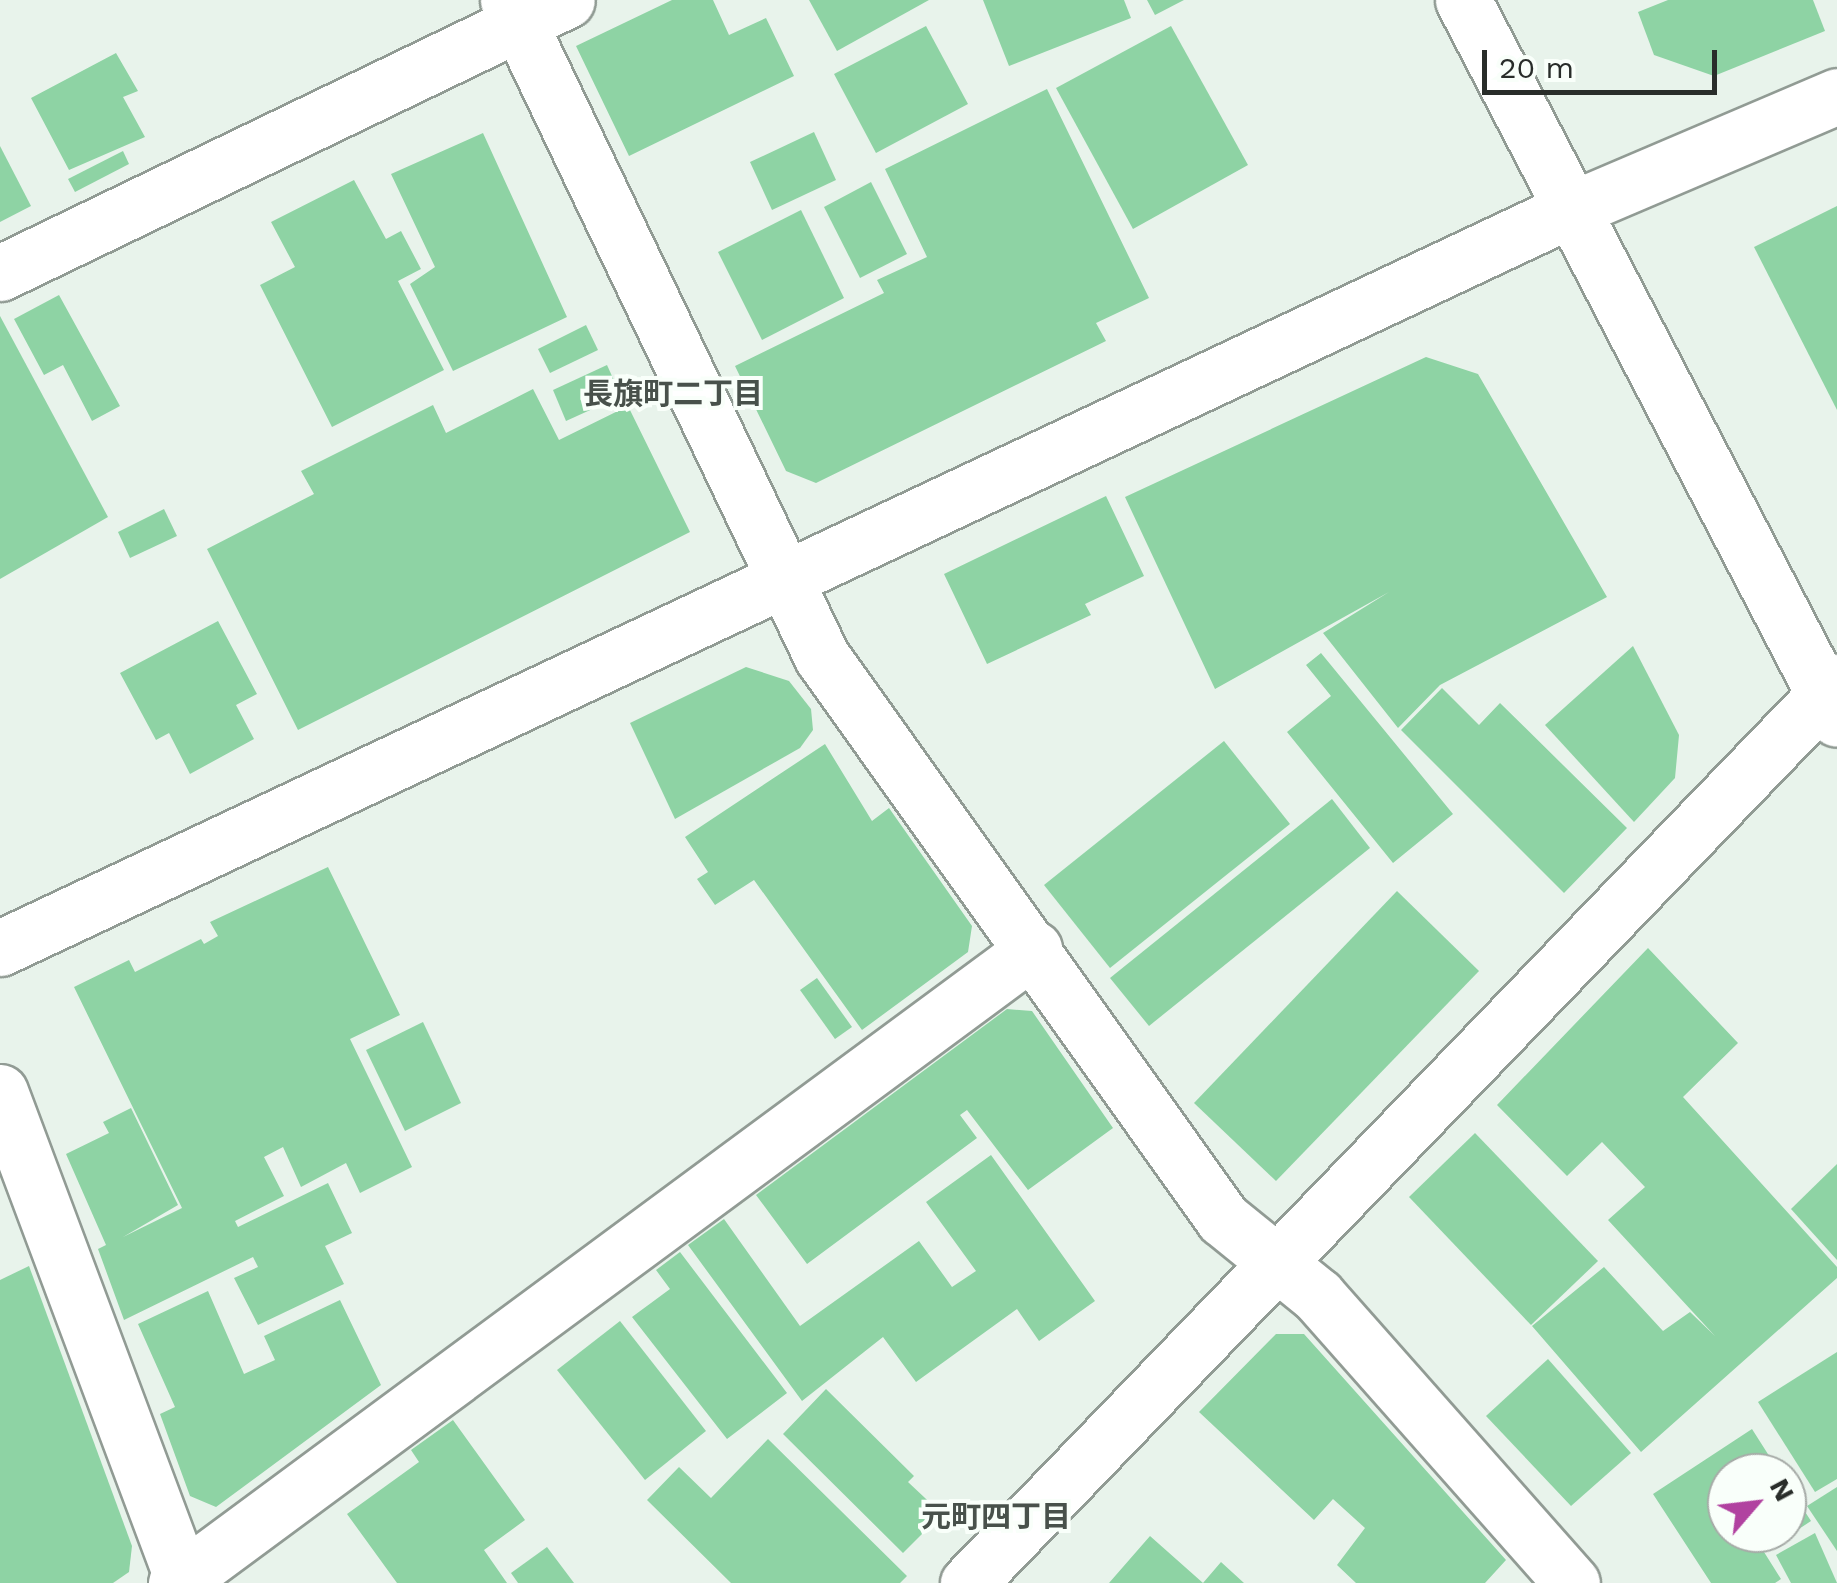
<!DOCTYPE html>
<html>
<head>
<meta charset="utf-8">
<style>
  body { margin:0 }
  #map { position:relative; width:1837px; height:1583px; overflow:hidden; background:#e8f3eb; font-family:"Work Sans","Noto Sans JP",sans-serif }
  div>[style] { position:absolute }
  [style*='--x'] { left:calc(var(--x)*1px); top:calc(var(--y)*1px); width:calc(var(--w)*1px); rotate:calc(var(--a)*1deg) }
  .building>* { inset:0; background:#8ed3a4 }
  .roads { filter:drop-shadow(2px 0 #919b94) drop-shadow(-2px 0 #919b94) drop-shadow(0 2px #919b94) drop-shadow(0 -2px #919b94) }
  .minor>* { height:55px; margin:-27.5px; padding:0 27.5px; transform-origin:27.5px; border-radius:27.5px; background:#fff }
  .tertiary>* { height:55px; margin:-27.5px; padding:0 27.5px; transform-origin:27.5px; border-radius:27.5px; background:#fff }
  span { translate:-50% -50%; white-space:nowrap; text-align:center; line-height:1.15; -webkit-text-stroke:8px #f9fffa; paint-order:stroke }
  .neighbourhood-label { font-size:30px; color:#48514b; font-weight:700 }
  .north { position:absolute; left:1707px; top:1453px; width:100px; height:100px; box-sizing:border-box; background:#f9fffa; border:2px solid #a6aba7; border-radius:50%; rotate:62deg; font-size:28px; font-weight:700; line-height:40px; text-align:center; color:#292d2a }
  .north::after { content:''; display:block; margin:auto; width:35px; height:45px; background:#b142a0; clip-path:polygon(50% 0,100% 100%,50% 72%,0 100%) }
  .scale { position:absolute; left:1482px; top:50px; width:235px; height:45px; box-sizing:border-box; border:5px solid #292d2a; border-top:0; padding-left:12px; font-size:30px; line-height:35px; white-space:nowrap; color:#292d2a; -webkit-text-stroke:8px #f9fffa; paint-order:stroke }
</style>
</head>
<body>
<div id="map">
  <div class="building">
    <div style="clip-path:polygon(672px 0,713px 0,729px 35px,766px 18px,794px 76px,629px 156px,576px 46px)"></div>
    <div style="clip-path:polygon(809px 0,929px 0,837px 51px)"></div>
    <div style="clip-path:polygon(983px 0,1124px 0,1131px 18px,1009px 66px)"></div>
    <div style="clip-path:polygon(1147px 0,1184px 0,1155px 15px)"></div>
    <div style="clip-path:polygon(1668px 0,1813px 0,1825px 31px,1714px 76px,1654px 55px,1638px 12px)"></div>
    <div style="clip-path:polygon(926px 26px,968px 104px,876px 153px,834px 74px)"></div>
    <div style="clip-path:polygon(1171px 26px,1248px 165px,1133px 229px,1056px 88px)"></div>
    <div style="clip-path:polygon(116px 53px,138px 91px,123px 97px,145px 137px,69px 170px,31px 98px)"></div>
    <div style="clip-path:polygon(1047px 89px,1149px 298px,1096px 323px,1106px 341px,816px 483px,786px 471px,735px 366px,884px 293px,877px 280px,927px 257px,885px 169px)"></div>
    <div style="clip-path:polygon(814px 132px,836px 180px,772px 210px,750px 162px)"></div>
    <div style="clip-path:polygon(483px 133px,567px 317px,453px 371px,410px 284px,435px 267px,391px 174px)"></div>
    <div style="clip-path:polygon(0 146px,31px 206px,0 222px)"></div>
    <div style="clip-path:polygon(123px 151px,129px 164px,75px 192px,68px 179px)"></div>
    <div style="clip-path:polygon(354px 180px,386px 239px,401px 231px,421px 269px,398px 281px,444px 370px,332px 427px,260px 285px,295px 267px,271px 222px)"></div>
    <div style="clip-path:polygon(871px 182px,907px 254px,860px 278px,824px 207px)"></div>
    <div style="clip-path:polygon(1837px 206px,1837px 410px,1754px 247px)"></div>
    <div style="clip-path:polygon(801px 210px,844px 298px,762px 340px,718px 252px)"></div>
    <div style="clip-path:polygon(59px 295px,120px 406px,92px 421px,63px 365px,44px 375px,14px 319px)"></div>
    <div style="clip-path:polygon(0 316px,108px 517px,0 579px)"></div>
    <div style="clip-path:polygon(586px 325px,598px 350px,550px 373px,538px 349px)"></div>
    <div style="clip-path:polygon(1426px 357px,1478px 374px,1607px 597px,1440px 685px,1398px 728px,1323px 633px,1389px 592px,1215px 689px,1125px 497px)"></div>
    <div style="clip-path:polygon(607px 365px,621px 396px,566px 421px,553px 390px)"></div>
    <div style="clip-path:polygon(533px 389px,559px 440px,628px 406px,690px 532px,298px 730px,207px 549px,314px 494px,301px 471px,433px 405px,446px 433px)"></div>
    <div style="clip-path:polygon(1106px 496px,1144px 576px,1085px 604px,1091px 615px,987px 664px,944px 574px)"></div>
    <div style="clip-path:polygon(164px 509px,177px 536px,130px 558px,118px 532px)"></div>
    <div style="clip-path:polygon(218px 621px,257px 694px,236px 705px,254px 739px,190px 774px,169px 733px,156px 740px,120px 673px)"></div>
    <div style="clip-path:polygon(1633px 646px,1679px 735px,1675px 778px,1634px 822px,1545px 725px)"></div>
    <div style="clip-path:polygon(1321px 653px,1453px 814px,1393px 863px,1287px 732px,1331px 696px,1306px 665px)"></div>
    <div style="clip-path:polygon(746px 667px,789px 681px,811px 709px,813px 730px,800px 748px,675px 819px,630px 723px)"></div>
    <div style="clip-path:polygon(1442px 688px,1479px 725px,1500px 703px,1627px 828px,1564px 893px,1401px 730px)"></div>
    <div style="clip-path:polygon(1224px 741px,1290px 824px,1110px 968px,1044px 885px)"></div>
    <div style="clip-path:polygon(825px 744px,872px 821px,889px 808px,972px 926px,968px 952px,862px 1030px,754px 880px,715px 905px,697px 879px,708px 872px,685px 837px)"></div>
    <div style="clip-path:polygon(1332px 799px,1370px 848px,1149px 1026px,1110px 978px)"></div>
    <div style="clip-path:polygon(328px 867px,400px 1015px,350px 1039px,412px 1167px,360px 1193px,346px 1163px,301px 1187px,283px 1147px,264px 1157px,284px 1196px,235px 1221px,238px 1227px,328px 1183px,352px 1233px,325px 1246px,344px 1284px,258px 1325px,234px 1278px,258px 1267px,253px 1257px,124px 1320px,98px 1249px,106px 1245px,66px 1154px,109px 1133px,103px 1122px,131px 1108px,178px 1205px,123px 1237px,182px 1208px,74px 987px,129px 960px,135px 972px,201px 939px,204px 944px,218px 936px,210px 922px)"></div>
    <div style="clip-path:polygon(1397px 891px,1479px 971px,1276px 1181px,1194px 1103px)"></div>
    <div style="clip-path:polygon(1648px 948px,1738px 1043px,1683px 1097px,1837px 1267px,1837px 1278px,1641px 1452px,1532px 1326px,1604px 1267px,1663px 1331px,1690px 1312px,1715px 1336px,1608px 1220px,1645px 1187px,1602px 1142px,1567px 1176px,1497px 1105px)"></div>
    <div style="clip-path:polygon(817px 978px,852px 1027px,835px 1039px,800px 990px)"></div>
    <div style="clip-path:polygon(1007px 1009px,1032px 1011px,1113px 1128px,1028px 1190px,967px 1110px,960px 1115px,977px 1138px,807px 1264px,756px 1195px)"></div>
    <div style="clip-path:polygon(423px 1022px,461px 1103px,405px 1131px,366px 1050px)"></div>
    <div style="clip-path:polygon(1475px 1133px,1598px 1261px,1531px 1325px,1409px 1197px)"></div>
    <div style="clip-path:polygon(991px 1155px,1095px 1301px,1039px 1341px,1017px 1309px,916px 1382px,883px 1337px,802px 1401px,688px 1245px,724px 1219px,800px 1326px,919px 1241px,952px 1287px,976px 1271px,926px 1202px)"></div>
    <div style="clip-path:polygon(1837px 1164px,1837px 1260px,1791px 1209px)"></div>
    <div style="clip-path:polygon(680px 1252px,787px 1393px,727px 1439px,632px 1317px,670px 1289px,656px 1270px)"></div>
    <div style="clip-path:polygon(29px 1266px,132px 1546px,129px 1572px,113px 1583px,0 1583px,0 1280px)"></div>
    <div style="clip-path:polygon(208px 1291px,244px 1374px,275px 1360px,264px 1336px,340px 1300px,381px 1385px,216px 1507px,190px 1496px,160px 1414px,175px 1407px,138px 1324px)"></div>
    <div style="clip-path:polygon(620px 1321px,706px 1431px,645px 1480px,557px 1370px)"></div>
    <div style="clip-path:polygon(1276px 1334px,1304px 1334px,1506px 1560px,1485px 1583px,1356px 1583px,1337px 1565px,1365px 1528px,1333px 1499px,1314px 1520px,1199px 1412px)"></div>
    <div style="clip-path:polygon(1837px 1352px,1837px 1479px,1815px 1492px,1758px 1402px)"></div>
    <div style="clip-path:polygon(1548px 1359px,1631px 1453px,1571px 1506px,1486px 1416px)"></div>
    <div style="clip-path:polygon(826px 1389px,914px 1476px,908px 1482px,942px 1514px,903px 1553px,783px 1434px)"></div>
    <div style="clip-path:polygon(453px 1420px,525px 1520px,484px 1550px,507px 1583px,397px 1583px,347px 1514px,419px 1462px,411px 1450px)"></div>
    <div style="clip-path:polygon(1752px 1429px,1780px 1473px,1727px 1473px,1727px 1533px,1787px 1533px,1787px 1484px,1811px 1521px,1764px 1552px,1781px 1579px,1775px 1583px,1711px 1583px,1653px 1494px)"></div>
    <div style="clip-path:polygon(768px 1439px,907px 1576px,900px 1583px,731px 1583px,647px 1500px,679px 1467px,711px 1498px)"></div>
    <div style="clip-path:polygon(1837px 1487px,1837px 1551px,1807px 1506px)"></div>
    <div style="clip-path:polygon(1815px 1533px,1837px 1583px,1791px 1583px,1776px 1555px)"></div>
    <div style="clip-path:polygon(1150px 1536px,1203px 1583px,1221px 1562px,1244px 1583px,1109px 1583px)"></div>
    <div style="clip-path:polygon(547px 1547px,574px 1583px,518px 1583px,511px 1573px)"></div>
  </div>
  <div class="roads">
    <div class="minor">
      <div style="--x:508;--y:0;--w:728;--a:64.46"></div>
      <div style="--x:822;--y:657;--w:690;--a:54.49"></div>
      <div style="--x:1223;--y:1219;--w:122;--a:39"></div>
      <div style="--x:1318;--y:1296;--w:383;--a:48.5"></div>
      <div style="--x:0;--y:273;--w:629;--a:-25.71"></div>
      <div style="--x:0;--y:1092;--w:524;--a:69.46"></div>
      <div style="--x:176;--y:1583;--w:1067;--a:-36.46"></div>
      <div style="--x:968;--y:1583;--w:1252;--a:-46.04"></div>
    </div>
    <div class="tertiary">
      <div style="--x:1463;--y:0;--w:810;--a:62.52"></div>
      <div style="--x:0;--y:948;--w:1735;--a:-25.18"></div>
      <div style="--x:1570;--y:210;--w:290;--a:-23.1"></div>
    </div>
  </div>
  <div class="neighbourhood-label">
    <span style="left:673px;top:394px">長旗町二丁目</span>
    <span style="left:996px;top:1517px">元町四丁目</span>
  </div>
  <div class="north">N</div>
  <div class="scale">20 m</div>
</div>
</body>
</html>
